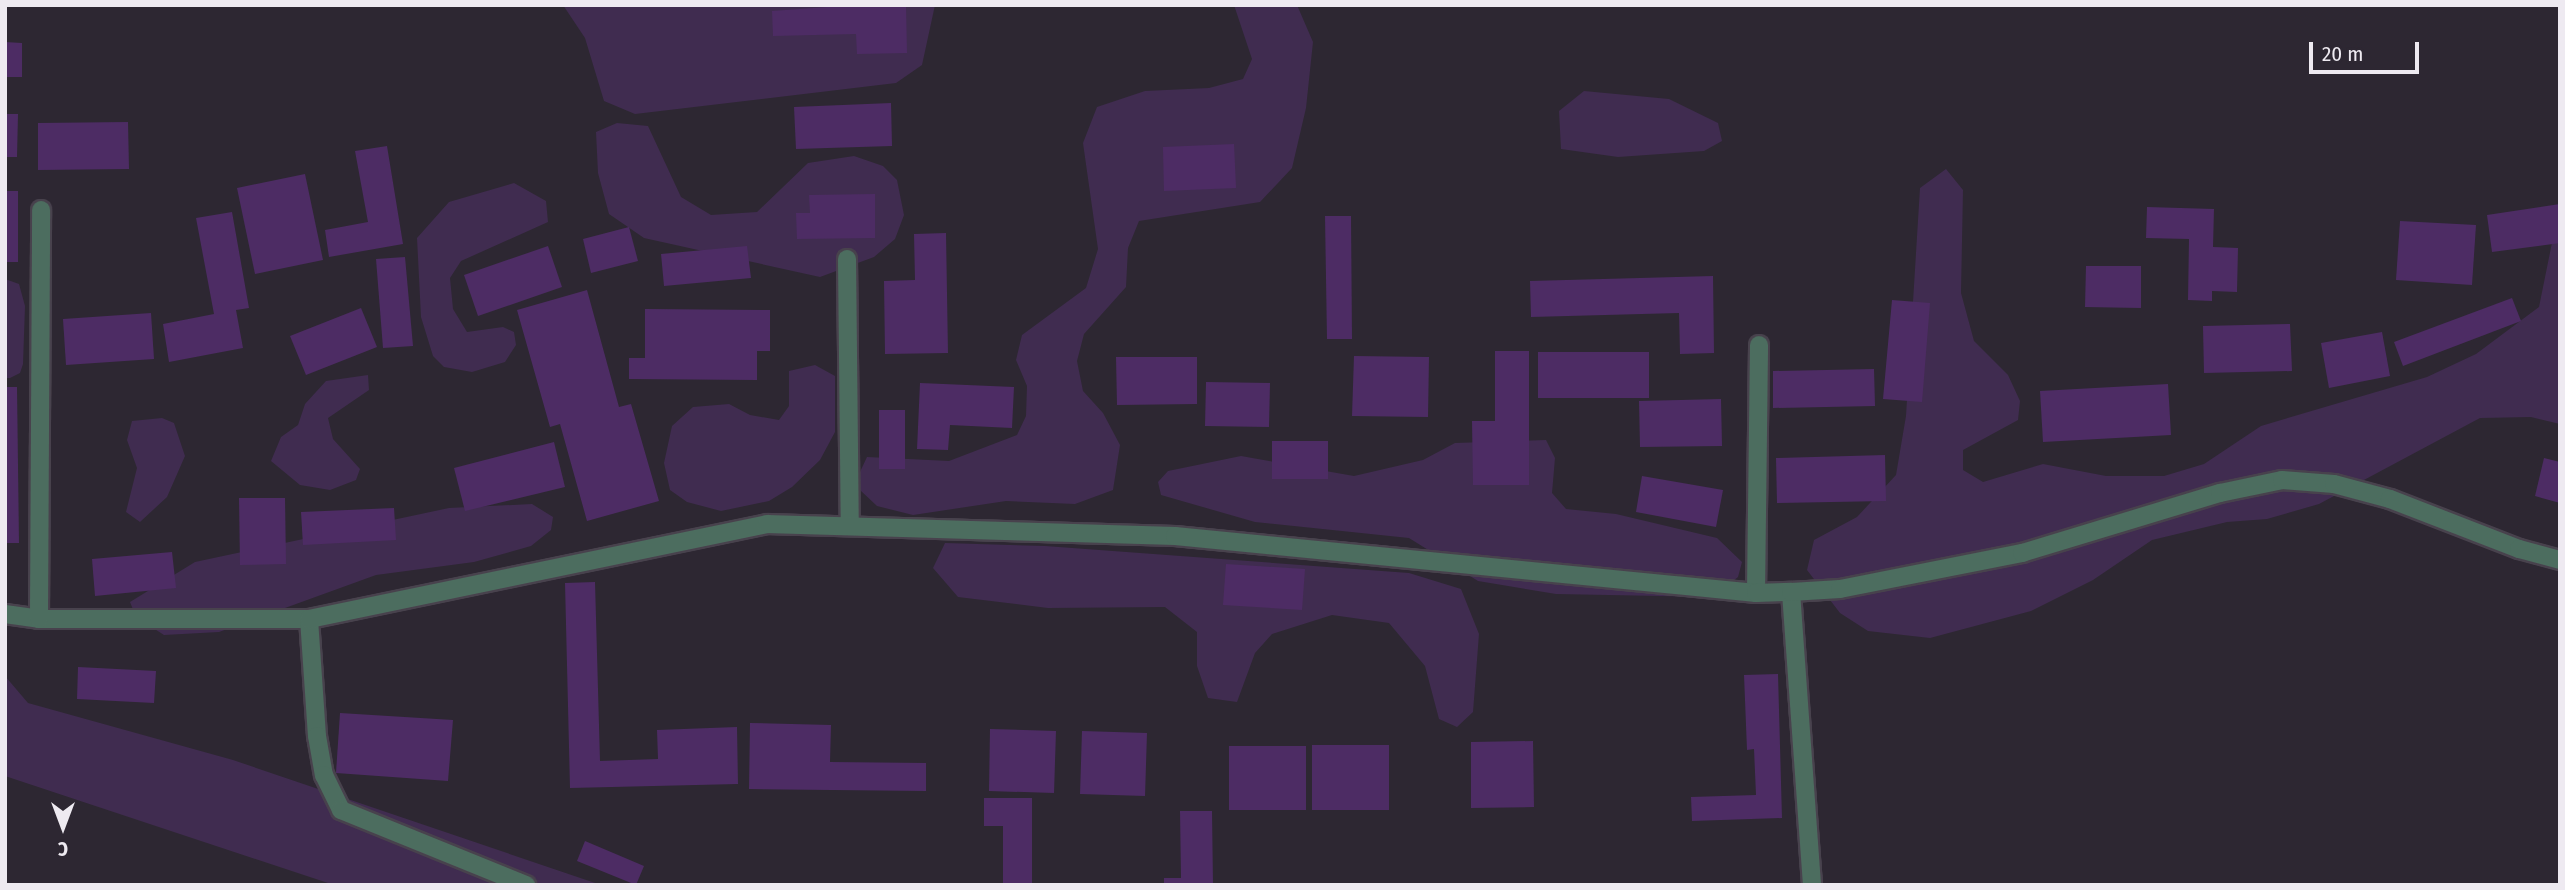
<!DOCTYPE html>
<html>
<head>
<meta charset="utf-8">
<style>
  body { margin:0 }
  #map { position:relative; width:2565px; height:890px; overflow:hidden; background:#2d2732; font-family:"Fira Sans Condensed",sans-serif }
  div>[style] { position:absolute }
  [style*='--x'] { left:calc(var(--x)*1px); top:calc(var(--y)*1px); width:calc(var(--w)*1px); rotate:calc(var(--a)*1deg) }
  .green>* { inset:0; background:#402c50 }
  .building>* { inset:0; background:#4d2c64 }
  .roads { filter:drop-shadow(2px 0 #48424d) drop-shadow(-2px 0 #48424d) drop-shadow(0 2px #48424d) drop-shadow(0 -2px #48424d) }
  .service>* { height:18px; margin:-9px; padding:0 9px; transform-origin:9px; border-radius:9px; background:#4c6d5f }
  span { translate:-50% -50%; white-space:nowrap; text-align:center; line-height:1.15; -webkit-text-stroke:6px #2d2732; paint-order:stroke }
  .frame { position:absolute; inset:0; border:7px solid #eeeaf1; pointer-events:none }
  .north { position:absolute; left:28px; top:792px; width:70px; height:70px; -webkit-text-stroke:5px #2d2732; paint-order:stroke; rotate:180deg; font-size:19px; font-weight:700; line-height:28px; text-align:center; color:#eeeaf1 }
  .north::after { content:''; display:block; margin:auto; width:24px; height:32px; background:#eeeaf1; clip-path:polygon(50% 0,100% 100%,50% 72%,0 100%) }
  .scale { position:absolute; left:2309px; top:42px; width:110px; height:32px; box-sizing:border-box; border:4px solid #eeeaf1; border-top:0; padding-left:9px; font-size:21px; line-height:24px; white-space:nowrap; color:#eeeaf1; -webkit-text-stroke:5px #2d2732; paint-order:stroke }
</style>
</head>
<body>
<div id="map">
  <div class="green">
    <div style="clip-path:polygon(563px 5px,935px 5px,922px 65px,896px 83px,635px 114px,604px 101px,585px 38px)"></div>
    <div style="clip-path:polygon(1234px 5px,1297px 5px,1313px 42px,1306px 108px,1292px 168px,1260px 202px,1139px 221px,1128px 248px,1126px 287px,1084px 334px,1077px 361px,1083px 391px,1103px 413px,1120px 445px,1113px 490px,1075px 504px,1006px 501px,913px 515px,877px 506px,860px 490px,859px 474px,867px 457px,949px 461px,1017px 435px,1026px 416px,1027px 386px,1016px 360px,1022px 335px,1086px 288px,1098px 249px,1083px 143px,1097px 107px,1145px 91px,1209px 88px,1243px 79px,1252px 59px)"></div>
    <div style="clip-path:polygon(1584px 91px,1669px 99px,1718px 123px,1722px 141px,1704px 151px,1618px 157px,1561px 149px,1559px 111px)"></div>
    <div style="clip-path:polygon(617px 123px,648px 126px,681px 197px,711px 215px,757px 212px,808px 163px,854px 156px,883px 166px,897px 180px,904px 215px,895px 239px,874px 257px,820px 277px,644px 238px,609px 214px,598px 173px,596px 132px)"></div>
    <div style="clip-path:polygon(1946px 169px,1963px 190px,1961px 293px,1974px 341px,2008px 375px,2020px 401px,2018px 420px,1963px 450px,1963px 470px,1983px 482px,2043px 464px,2106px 476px,2164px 476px,2204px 464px,2261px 426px,2427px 377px,2476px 354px,2539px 307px,2560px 203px,2560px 424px,2531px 417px,2480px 418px,2319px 504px,2267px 519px,2227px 522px,2152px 540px,2093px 580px,2031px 611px,1930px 638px,1868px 631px,1840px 613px,1807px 570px,1814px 540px,1857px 517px,1896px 475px,1906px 416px,1920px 188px)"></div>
    <div style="clip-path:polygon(514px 183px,546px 201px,548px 222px,461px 261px,450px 278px,453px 309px,467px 332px,503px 327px,514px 332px,516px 345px,505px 362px,472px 372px,444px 367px,433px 356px,421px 317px,417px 238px,449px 202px)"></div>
    <div style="clip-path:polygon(5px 279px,19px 284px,25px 306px,23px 364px,20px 373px,10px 378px,5px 378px)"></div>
    <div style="clip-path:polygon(815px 365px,835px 376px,835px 432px,820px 460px,792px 487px,769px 501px,721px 511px,687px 502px,670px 490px,664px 463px,672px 426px,693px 407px,729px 404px,750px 415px,779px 420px,789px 406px,789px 371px)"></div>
    <div style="clip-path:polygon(368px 375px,369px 390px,328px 418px,333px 439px,360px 469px,356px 480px,330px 490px,300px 485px,271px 461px,281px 437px,298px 425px,305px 404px,326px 381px)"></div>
    <div style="clip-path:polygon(162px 418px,174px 423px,185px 456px,167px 497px,140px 522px,126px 512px,137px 468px,127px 440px,132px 421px)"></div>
    <div style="clip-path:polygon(1546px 440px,1555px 458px,1552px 493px,1566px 509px,1616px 514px,1717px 538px,1742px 562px,1738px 577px,1713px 597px,1556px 594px,1478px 581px,1409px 538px,1255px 522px,1161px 495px,1158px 482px,1168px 471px,1241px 456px,1354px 476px,1423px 460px,1455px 443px)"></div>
    <div style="clip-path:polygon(532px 504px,553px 517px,551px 530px,531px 546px,474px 562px,376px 575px,219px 632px,164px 635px,136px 617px,130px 602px,195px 562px,449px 508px)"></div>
    <div style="clip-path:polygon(945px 543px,1045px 546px,1409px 573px,1461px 589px,1479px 634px,1473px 712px,1457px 727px,1439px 719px,1425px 666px,1389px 623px,1332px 615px,1272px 634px,1255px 653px,1237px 702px,1208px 698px,1197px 666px,1197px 632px,1165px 607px,1048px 608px,958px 597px,933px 568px)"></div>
    <div style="clip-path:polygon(5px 676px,28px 703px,233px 760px,601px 885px,334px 885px,5px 776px)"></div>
  </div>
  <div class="building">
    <div style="clip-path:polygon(855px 5px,906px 5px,907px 53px,857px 54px,856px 34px,773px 36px,772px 11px)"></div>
    <div style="clip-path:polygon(5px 42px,22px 43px,22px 77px,5px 77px)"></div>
    <div style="clip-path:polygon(891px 103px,892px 146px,796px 149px,794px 107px)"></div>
    <div style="clip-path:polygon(5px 114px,18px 114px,17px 157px,5px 157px)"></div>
    <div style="clip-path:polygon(128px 122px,129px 169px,38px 170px,38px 123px)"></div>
    <div style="clip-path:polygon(1234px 144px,1236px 188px,1164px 191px,1163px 147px)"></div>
    <div style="clip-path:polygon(387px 146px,403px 244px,329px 257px,325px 230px,368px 222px,355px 151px)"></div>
    <div style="clip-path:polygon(305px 174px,323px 260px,255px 274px,237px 188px)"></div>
    <div style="clip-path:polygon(5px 191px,18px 191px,18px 262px,5px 262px)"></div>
    <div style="clip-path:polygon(875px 194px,875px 238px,797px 239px,796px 213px,810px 213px,809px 195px)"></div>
    <div style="clip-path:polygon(2560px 204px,2560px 243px,2492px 252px,2487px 215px)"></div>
    <div style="clip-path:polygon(2147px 207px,2214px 209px,2213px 247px,2238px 248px,2237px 292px,2212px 291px,2212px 301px,2188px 300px,2189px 239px,2146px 238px)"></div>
    <div style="clip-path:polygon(232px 212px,249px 308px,236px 310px,243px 348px,169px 362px,163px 324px,214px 314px,196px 218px)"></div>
    <div style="clip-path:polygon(1325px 216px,1351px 216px,1352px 339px,1327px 339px)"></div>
    <div style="clip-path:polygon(2400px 221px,2476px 225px,2472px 285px,2396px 280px)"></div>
    <div style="clip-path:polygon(629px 227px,638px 261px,591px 273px,583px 239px)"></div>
    <div style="clip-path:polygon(946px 233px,948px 353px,885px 354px,884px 281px,915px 280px,914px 234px)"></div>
    <div style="clip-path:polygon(548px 246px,562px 287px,478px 316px,464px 275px)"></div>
    <div style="clip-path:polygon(747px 246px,751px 278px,664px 286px,661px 254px)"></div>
    <div style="clip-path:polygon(405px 257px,413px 346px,383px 348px,376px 259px)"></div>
    <div style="clip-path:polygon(2086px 266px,2141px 266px,2141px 308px,2085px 307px)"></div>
    <div style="clip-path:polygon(1713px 276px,1714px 353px,1680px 354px,1679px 313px,1531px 317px,1530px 281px)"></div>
    <div style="clip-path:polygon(587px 290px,619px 407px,631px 404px,659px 501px,587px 521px,560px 424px,550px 427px,517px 310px)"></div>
    <div style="clip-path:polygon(2512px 298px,2521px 321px,2403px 366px,2394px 342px)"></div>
    <div style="clip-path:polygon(1892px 300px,1930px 303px,1922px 402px,1883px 399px)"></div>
    <div style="clip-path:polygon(361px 308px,377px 347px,306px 375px,290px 336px)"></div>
    <div style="clip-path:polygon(645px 309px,770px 310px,770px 351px,757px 351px,757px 380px,629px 379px,629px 358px,645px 358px)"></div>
    <div style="clip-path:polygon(151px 313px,154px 359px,66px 365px,63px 319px)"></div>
    <div style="clip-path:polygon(2290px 324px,2292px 371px,2204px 373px,2203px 326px)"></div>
    <div style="clip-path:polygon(2382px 332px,2390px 376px,2329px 388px,2321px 343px)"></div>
    <div style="clip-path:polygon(1495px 351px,1529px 351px,1529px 485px,1473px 485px,1472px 421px,1495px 421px)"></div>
    <div style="clip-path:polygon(1538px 352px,1649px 352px,1649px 398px,1538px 398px)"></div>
    <div style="clip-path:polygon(1354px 356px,1429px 357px,1428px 417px,1352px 416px)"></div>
    <div style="clip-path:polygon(1116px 357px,1197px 357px,1197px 404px,1117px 405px)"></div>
    <div style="clip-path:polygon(1874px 369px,1875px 406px,1773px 408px,1773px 371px)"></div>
    <div style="clip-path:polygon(1206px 382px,1270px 383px,1269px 427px,1205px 426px)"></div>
    <div style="clip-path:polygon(920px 383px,1014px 387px,1012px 428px,950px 425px,948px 450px,917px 449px)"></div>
    <div style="clip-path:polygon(2168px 384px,2171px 435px,2043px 442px,2040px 391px)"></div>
    <div style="clip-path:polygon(5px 387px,17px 387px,19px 543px,5px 543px)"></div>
    <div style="clip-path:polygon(1721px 399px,1722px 446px,1640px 447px,1639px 401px)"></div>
    <div style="clip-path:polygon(879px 410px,905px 410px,905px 469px,879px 469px)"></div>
    <div style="clip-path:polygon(1272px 441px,1328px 441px,1328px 479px,1272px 479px)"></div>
    <div style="clip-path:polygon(554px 442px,565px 487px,465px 511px,454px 468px)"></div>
    <div style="clip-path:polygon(1885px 455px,1886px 501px,1777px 503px,1776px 458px)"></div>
    <div style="clip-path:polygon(2544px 458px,2560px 462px,2560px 503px,2535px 496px)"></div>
    <div style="clip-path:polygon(1642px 476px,1723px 490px,1716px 527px,1636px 512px)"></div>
    <div style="clip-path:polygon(239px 498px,285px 498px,286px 564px,240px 565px)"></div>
    <div style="clip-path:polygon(394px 508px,396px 540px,303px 545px,301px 512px)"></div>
    <div style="clip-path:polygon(172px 552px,176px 588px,95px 596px,92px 559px)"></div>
    <div style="clip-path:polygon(1226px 564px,1305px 569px,1302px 610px,1223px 605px)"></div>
    <div style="clip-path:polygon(595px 582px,600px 761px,658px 759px,657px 730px,737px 727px,738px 784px,570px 788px,565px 583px)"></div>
    <div style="clip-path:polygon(78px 667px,156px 671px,154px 703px,77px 699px)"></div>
    <div style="clip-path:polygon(1778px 674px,1782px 818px,1692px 821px,1691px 797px,1756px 795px,1754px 749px,1747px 750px,1744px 675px)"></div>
    <div style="clip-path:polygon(340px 713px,453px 720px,448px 781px,336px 773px)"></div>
    <div style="clip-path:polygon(750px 723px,831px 725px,830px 762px,926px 763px,926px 791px,749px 789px)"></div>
    <div style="clip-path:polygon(990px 729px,1056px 731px,1054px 793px,989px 791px)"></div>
    <div style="clip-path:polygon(1082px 731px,1147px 733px,1145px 796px,1080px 794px)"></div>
    <div style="clip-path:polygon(1533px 741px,1534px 807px,1471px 808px,1471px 742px)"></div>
    <div style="clip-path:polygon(1312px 745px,1389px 745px,1389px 810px,1312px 810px)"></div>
    <div style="clip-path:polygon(1229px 746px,1306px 746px,1306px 810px,1229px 810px)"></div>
    <div style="clip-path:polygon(984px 798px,1032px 798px,1032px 885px,1003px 885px,1003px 826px,984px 826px)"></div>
    <div style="clip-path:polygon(1180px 811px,1212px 811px,1213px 885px,1164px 885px,1164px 878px,1181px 878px)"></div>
    <div style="clip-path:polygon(585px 841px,644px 866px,636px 885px,577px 861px)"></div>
  </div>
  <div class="roads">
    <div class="service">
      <div style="--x:847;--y:259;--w:265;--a:89.4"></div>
      <div style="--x:1791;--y:592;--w:294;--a:85.9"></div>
      <div style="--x:1756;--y:593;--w:248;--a:-89.3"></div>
      <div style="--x:5;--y:614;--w:34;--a:8"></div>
      <div style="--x:39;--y:619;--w:270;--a:0"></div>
      <div style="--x:309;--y:619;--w:117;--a:86.1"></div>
      <div style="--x:317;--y:736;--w:40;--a:80"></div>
      <div style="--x:324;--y:775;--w:39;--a:64"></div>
      <div style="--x:341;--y:810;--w:200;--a:22.1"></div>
      <div style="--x:39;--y:619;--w:409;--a:-89.7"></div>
      <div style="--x:309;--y:619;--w:468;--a:-11.7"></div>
      <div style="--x:767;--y:524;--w:408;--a:1.7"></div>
      <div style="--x:1175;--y:536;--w:584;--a:5.6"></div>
      <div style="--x:1756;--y:593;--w:35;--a:-2"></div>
      <div style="--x:1791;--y:592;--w:49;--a:-3.5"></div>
      <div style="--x:1840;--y:589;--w:186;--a:-11.2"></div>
      <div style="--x:2022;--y:553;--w:207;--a:-16.9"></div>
      <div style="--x:2220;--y:493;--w:63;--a:-11.8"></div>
      <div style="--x:2282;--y:480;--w:52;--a:4.4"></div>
      <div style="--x:2334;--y:484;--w:58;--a:15"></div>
      <div style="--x:2390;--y:499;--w:138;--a:21.2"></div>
      <div style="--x:2519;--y:549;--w:42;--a:15"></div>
    </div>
  </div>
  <div class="frame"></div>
  <div class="north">С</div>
  <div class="scale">20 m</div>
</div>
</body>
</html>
